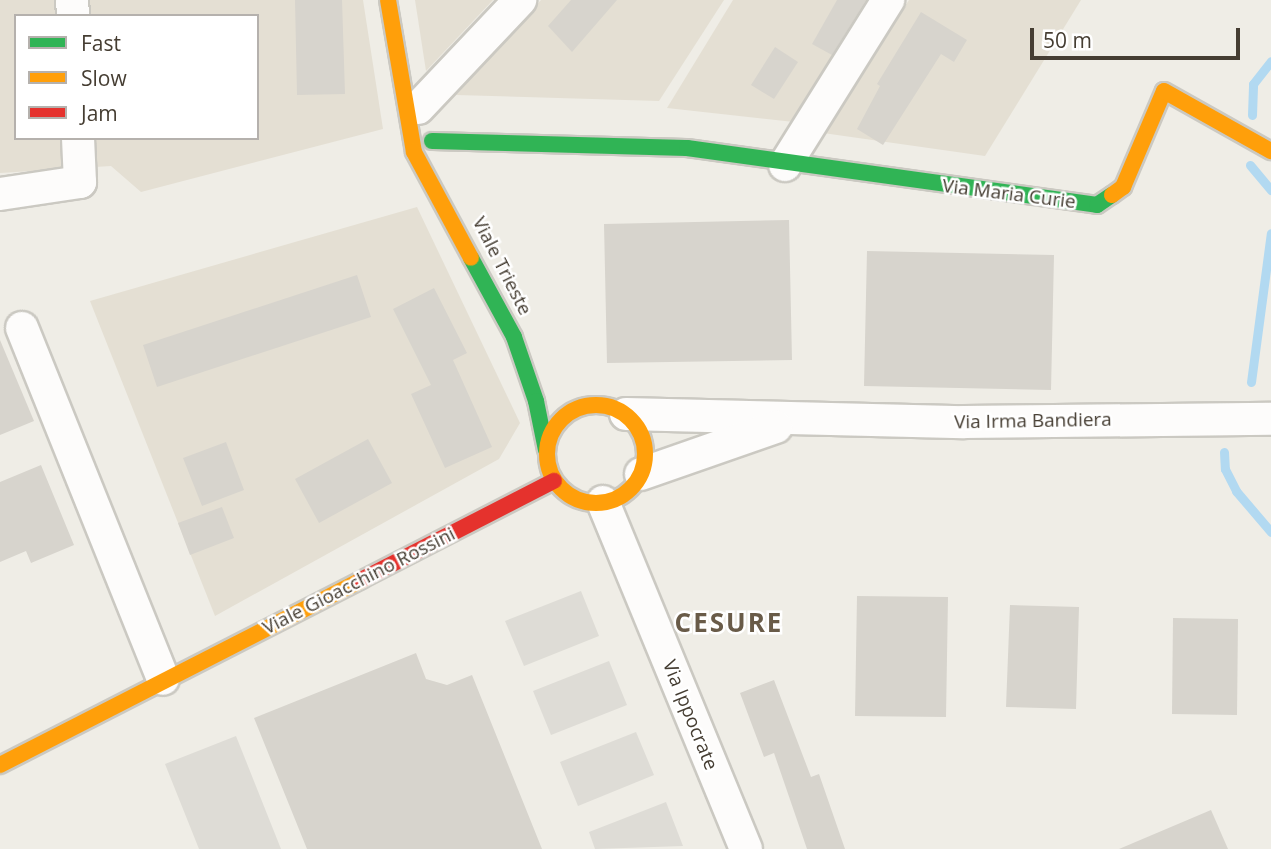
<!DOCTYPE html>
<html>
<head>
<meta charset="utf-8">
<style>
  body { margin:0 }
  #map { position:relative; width:1271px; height:849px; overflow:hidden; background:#efede6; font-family:"Open Sans",sans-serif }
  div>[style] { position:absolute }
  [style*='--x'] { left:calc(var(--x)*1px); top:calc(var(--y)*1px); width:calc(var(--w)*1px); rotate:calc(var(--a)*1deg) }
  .residential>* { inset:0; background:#e4dfd3 }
  .parking>* { inset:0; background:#dedcd6 }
  .stream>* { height:9px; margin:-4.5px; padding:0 4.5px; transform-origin:4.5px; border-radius:4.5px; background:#b2d9f1 }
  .building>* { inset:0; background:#d7d4cd }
  .roads { filter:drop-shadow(2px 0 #cbc9c2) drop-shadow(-2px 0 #cbc9c2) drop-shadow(0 2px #cbc9c2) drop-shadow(0 -2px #cbc9c2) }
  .street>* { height:32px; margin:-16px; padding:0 16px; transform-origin:16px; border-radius:16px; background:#fdfcfb }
  .fast>* { height:16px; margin:-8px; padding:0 8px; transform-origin:8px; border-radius:8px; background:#30b455 }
  .slow>* { height:16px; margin:-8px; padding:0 8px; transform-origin:8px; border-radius:8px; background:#ff9f0a }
  .slow>.ring { margin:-8px; padding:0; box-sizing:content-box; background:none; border:16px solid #ff9f0a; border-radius:50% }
  .jam>* { height:16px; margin:-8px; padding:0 8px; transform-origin:8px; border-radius:8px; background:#e5322d }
  span { translate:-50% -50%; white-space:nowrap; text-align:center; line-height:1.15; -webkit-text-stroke:5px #fff; paint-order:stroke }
  .street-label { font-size:19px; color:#453d32 }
  .district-label { font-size:26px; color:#695b48; font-weight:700; letter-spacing:2px }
  .legend { position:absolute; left:14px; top:14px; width:245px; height:126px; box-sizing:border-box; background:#fff; border:2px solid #b5b1ad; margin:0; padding:9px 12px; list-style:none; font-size:21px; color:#453d32 }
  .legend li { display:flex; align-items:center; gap:14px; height:35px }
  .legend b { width:35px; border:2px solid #b5b1ad }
  .scale { position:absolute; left:1030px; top:28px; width:210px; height:32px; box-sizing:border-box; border:4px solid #453d32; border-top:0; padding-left:9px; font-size:21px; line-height:24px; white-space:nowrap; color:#453d32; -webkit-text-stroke:5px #fff; paint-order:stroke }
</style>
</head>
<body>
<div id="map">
  <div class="residential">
    <div style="clip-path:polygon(evenodd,0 0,363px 0,383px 129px,141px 192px,111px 166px,0 173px,0 0,16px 16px,257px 16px,257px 138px,16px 138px,16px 16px)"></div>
    <div style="clip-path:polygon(415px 0,493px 0,426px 71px)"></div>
    <div style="clip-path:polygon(541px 0,724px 0,659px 101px,456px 95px)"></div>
    <div style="clip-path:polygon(733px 0,871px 0,794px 122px,667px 108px)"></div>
    <div style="clip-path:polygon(909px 0,1081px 0,985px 156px,823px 133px)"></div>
    <div style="clip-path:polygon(417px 207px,520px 423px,499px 459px,215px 616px,90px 301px)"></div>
  </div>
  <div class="parking">
    <div style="clip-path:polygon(581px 591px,599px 636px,524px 666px,505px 621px)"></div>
    <div style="clip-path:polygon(609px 661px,627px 705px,551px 735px,533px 691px)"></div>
    <div style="clip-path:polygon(636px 732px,654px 775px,578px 806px,560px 762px)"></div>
    <div style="clip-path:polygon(236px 736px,281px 849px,199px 849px,165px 764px)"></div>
    <div style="clip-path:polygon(666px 802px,683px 846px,595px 849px,589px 832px)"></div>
  </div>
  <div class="stream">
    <div style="--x:1252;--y:115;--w:31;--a:-88"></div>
    <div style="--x:1253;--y:84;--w:29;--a:-52"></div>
    <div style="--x:1250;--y:165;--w:33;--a:50"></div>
    <div style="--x:1251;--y:382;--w:150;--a:-82.4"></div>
    <div style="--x:1224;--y:452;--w:17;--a:87"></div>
    <div style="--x:1225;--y:469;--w:25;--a:63"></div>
    <div style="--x:1236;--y:491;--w:54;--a:49.5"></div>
  </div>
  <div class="building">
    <div style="clip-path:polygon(295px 0,342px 0,345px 94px,297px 95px)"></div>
    <div style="clip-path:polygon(571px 0,617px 0,572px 52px,548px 26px)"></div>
    <div style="clip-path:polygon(837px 0,866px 0,832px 55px,812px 44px)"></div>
    <div style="clip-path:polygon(921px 12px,967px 40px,954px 62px,941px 54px,883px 145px,857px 129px,880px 86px,877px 84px)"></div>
    <div style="clip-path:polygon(775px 47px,798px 62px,774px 99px,751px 85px)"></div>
    <div style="clip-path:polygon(789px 220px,792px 360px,607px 363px,604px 224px)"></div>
    <div style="clip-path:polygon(867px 251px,1054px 255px,1051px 390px,864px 386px)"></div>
    <div style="clip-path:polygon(357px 275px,371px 317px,157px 387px,143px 345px)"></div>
    <div style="clip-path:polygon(434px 288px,467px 353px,453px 360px,492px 447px,445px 468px,411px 394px,431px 385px,393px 309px)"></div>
    <div style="clip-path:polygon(0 340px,34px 421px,0 435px)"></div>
    <div style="clip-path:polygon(368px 439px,392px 483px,319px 523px,295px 479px)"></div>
    <div style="clip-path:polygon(226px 442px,244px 490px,202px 506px,183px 458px)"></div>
    <div style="clip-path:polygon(41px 465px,74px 545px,31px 563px,26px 551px,0 562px,0 482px)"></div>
    <div style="clip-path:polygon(222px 507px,234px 538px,190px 555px,178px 523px)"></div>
    <div style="clip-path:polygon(857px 596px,948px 597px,946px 717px,855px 716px)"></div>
    <div style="clip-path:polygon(1010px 605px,1079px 607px,1076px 709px,1006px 707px)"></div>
    <div style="clip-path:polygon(1173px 618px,1238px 619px,1237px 715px,1172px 714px)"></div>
    <div style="clip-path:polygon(416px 653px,426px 679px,447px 685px,472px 675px,542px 849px,307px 849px,254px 718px)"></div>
    <div style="clip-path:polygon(774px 680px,811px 777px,819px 774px,845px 849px,807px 849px,774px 753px,764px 757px,740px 693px)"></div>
    <div style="clip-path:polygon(1211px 810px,1228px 849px,1119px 849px)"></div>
  </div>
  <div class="roads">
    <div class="street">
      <div style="--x:72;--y:0;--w:16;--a:86"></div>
      <div style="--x:418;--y:108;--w:149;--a:-46.6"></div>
      <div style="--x:785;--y:165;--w:195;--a:-58"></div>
      <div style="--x:0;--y:194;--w:81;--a:-8.5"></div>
      <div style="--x:80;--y:182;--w:44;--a:-92.6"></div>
      <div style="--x:22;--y:328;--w:378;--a:68.1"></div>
      <div style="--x:626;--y:414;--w:338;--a:1.4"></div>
      <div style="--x:964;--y:422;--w:307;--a:-0.6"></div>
      <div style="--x:641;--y:474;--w:143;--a:-19.2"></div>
      <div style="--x:603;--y:502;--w:375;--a:67.6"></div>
    </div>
    <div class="fast">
      <div style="--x:432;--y:141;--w:255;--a:1.6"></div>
      <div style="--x:687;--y:148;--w:414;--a:7.9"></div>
      <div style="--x:1097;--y:205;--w:18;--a:-34"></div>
      <div style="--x:471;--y:258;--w:90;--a:61.4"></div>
      <div style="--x:514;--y:337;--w:68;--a:71"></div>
      <div style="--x:536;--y:401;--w:50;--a:78.5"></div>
    </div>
    <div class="slow">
      <div style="--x:388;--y:0;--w:154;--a:80.3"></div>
      <div style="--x:414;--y:152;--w:120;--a:61.7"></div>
      <div style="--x:1112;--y:195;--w:14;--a:-36"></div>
      <div style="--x:1123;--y:187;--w:104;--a:-66.9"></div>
      <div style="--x:1164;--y:91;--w:123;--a:29.3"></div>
      <div class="ring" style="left:547px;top:405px;width:82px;height:82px"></div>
      <div style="--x:0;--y:765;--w:406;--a:-27.1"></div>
    </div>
    <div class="jam">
      <div style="--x:361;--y:580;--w:217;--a:-27.2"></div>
    </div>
  </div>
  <div class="street-label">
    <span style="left:1009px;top:194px;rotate:7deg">Via Maria Curie</span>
    <span style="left:502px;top:266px;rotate:63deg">Viale Trieste</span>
    <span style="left:1033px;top:421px;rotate:-1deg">Via Irma Bandiera</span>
    <span style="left:359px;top:581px;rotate:-27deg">Viale Gioacchino Rossini</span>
    <span style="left:690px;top:715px;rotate:68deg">Via Ippocrate</span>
  </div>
  <div class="district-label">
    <span style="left:729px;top:623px">CESURE</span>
  </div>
  <ul class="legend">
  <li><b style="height:9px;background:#30b455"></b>Fast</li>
  <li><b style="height:9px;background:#ff9f0a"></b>Slow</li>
  <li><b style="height:9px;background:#e5322d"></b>Jam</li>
  </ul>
  <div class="scale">50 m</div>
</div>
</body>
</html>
